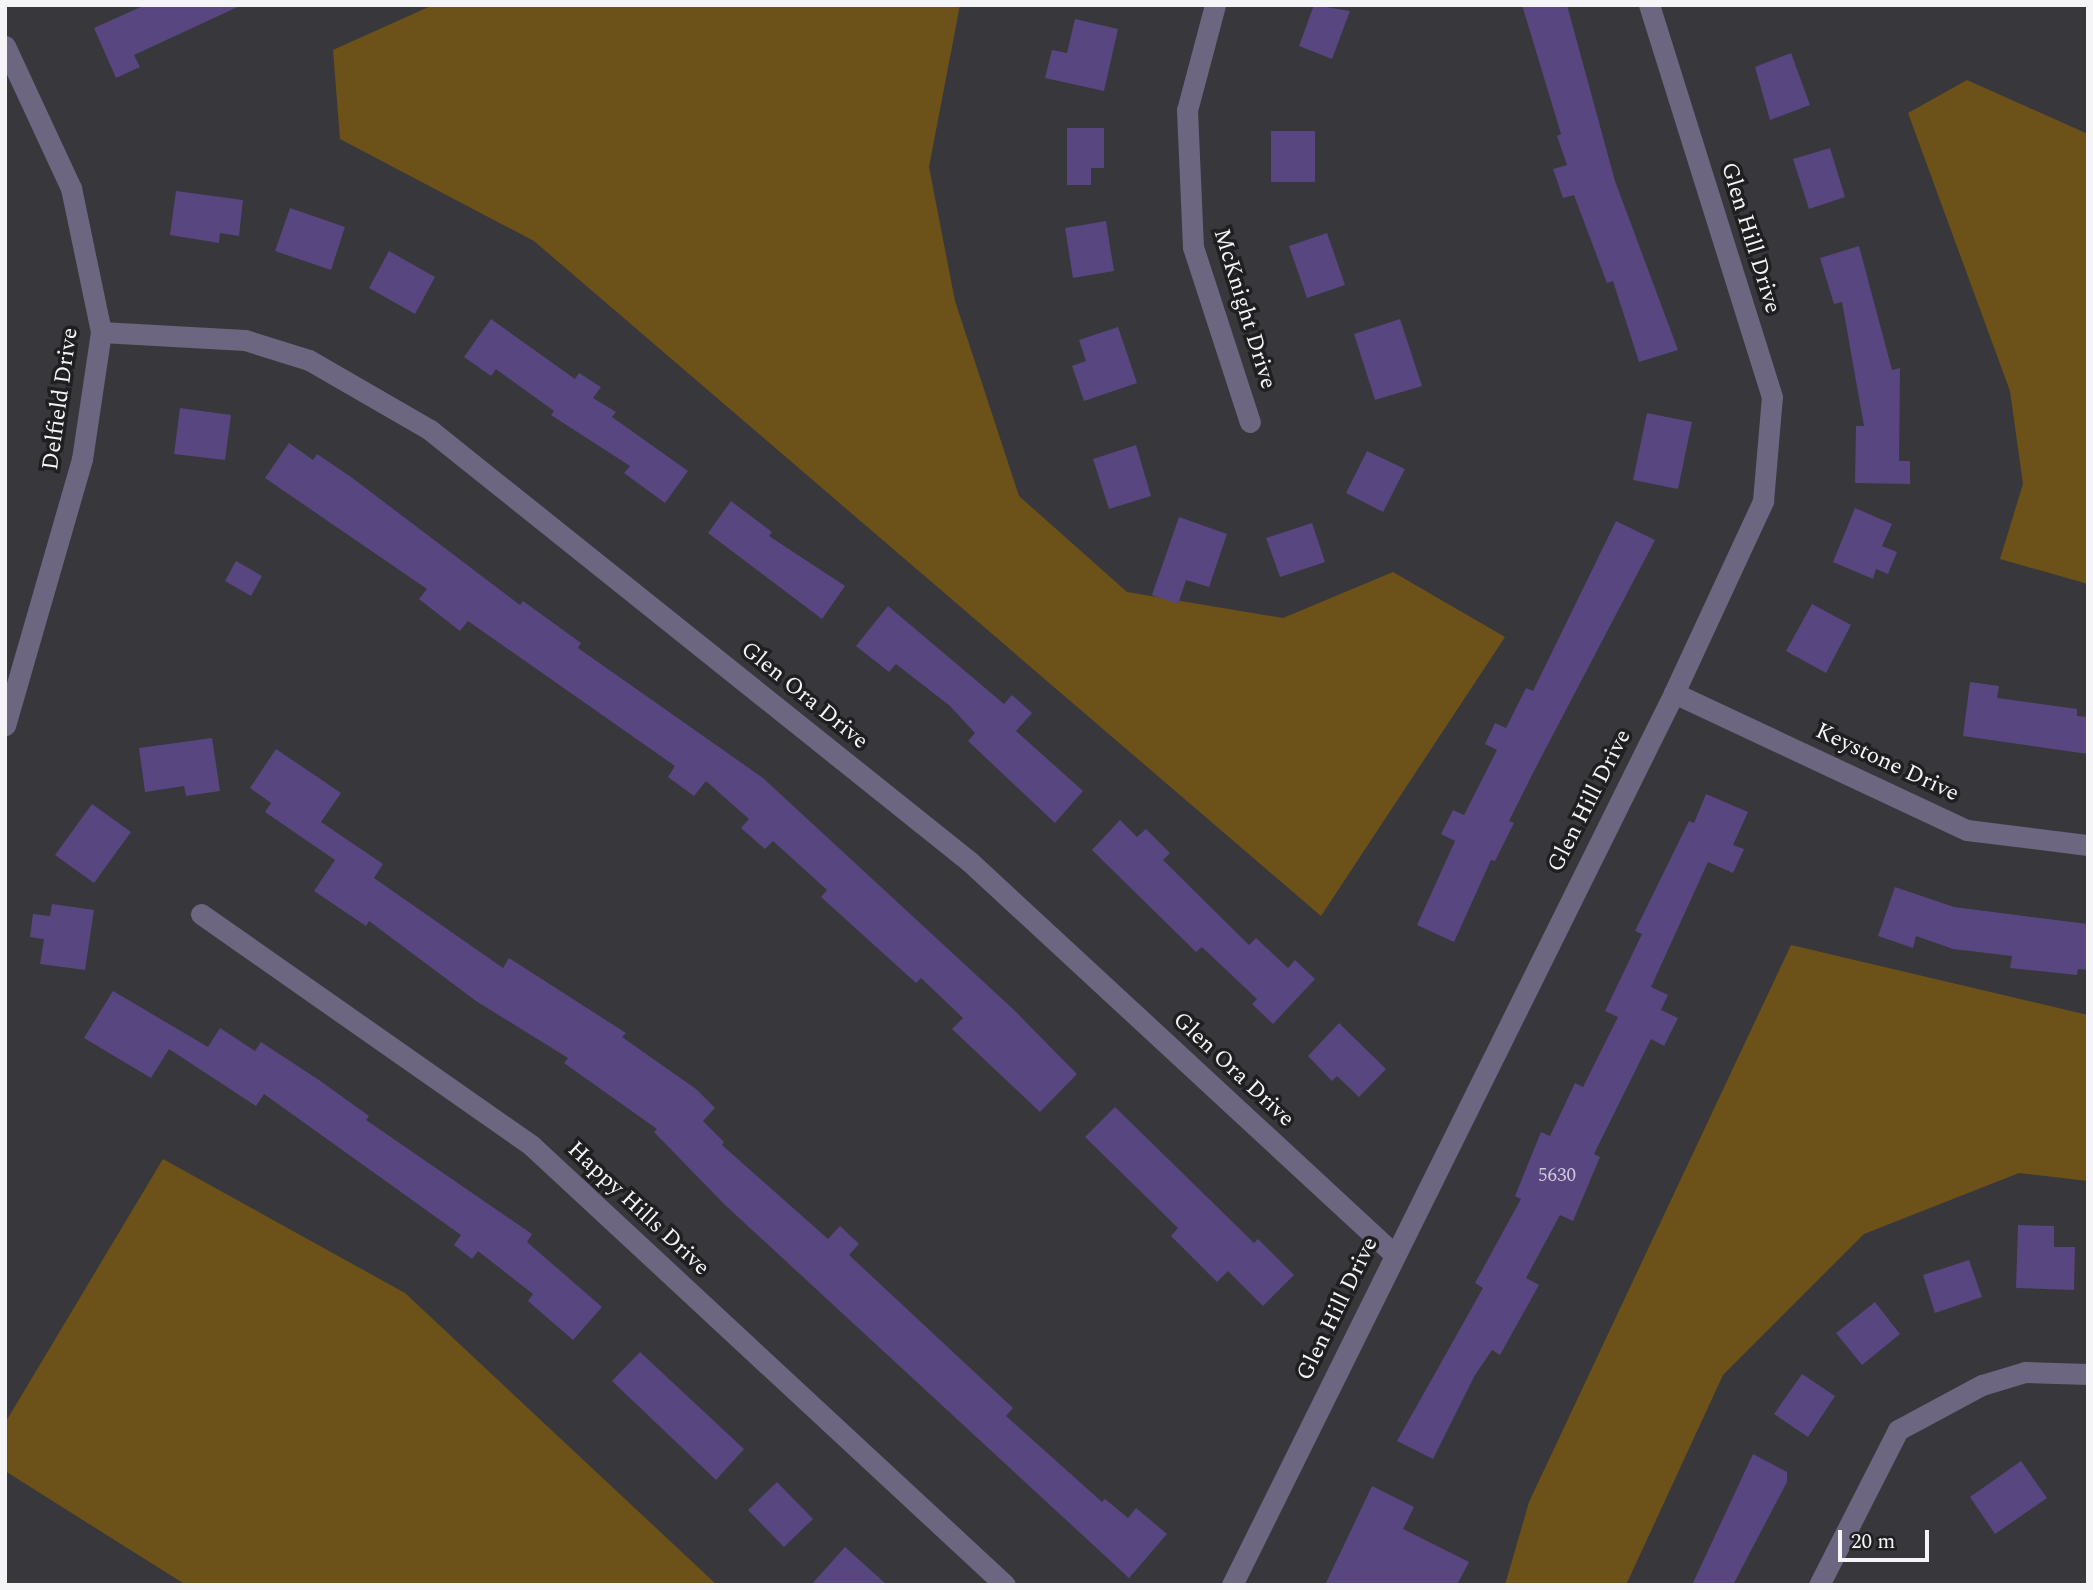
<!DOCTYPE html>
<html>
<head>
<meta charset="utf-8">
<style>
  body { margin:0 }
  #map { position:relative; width:2093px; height:1590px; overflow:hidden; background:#38373b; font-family:Spectral,serif }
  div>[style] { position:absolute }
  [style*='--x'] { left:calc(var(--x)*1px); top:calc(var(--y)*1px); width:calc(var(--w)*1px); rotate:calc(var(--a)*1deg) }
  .green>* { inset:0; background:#6c5219 }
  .building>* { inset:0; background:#57467f }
  .street>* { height:21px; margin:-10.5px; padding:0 10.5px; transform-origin:10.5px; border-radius:10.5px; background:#6c6680 }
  span { translate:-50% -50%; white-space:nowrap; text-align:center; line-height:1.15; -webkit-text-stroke:7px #1f1f21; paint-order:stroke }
  .number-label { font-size:19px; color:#cec8d8 }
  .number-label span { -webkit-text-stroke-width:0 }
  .street-label { font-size:23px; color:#f5f4f6 }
  .frame { position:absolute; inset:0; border:7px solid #f5f4f6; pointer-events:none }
  .scale { position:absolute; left:1838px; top:1530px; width:91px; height:32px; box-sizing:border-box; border:4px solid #f5f4f6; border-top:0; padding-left:9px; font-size:21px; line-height:24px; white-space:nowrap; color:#f5f4f6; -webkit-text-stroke:5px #1f1f21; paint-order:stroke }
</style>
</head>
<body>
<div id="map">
  <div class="green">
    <div style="clip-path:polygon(433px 5px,960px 5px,929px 167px,955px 301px,1019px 496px,1127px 592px,1283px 618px,1393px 572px,1505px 637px,1321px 916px,534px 241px,340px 139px,333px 50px)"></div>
    <div style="clip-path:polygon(1967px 80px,2088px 134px,2088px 584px,2000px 559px,2023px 484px,2010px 391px,1908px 113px)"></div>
    <div style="clip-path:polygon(1791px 945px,2088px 1015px,2088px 1181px,2019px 1173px,1864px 1234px,1723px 1375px,1626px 1585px,1505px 1585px,1529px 1502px)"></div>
    <div style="clip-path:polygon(163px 1159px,405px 1293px,717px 1585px,186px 1585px,5px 1471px,5px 1423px)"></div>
  </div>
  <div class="building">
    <div style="clip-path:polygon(145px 5px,242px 5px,134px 55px,140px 67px,116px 78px,94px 28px)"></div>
    <div style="clip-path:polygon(1314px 5px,1350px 11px,1332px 59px,1299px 46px)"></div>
    <div style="clip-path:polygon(1522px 5px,1567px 5px,1615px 181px,1678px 350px,1639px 362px,1613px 281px,1607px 283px,1574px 195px,1563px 198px,1553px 169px,1567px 165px,1557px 136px,1561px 134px)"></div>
    <div style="clip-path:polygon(1075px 19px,1118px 29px,1104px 91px,1045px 78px,1052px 50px,1067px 53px)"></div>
    <div style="clip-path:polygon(1791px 53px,1810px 105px,1770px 120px,1755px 67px)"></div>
    <div style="clip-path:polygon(1067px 128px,1104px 128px,1104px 168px,1091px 168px,1091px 185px,1067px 185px)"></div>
    <div style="clip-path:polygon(1271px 131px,1315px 131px,1315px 182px,1271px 182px)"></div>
    <div style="clip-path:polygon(1830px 148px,1845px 197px,1809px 209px,1793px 159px)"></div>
    <div style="clip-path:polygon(176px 191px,243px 200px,239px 236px,220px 233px,219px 243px,170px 235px)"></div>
    <div style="clip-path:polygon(290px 208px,345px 227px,331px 270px,275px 251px)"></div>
    <div style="clip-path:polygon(1106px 221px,1114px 271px,1073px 278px,1065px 228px)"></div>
    <div style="clip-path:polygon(1327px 233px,1345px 285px,1307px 298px,1289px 246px)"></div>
    <div style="clip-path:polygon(1859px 246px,1892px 370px,1900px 368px,1899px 461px,1910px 461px,1910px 484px,1855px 483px,1856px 426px,1864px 426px,1842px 302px,1834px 304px,1820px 258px)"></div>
    <div style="clip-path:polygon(389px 251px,435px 277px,415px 314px,369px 288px)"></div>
    <div style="clip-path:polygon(491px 319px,575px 379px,579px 373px,601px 387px,593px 398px,616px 412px,612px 417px,688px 471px,665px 503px,624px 473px,630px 466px,551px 415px,554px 411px,496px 369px,491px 376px,464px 357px)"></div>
    <div style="clip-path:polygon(1400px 319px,1422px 386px,1375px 400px,1354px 334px)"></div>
    <div style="clip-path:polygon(1118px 327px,1137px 383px,1084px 401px,1072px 366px,1086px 361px,1079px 340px)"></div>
    <div style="clip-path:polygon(180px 408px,231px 415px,225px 460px,174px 454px)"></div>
    <div style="clip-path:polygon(1647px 413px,1692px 422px,1678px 489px,1633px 480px)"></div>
    <div style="clip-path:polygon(289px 443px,313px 460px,317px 454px,351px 477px,520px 605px,523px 601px,581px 643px,578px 648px,763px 778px,1013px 1009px,1077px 1074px,1040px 1112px,952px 1029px,963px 1018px,921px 978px,916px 983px,821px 897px,827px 890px,773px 841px,765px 849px,741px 828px,749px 819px,706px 781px,694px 796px,668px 777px,675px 766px,468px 621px,460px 631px,419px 599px,427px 589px,265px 478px)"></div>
    <div style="clip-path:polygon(1136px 445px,1151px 496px,1109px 509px,1093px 459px)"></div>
    <div style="clip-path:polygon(1367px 451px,1405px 469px,1383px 512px,1346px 493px)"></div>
    <div style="clip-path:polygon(731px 501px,772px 532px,769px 536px,845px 586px,822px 619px,708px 533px)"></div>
    <div style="clip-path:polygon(1855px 508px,1892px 524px,1882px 546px,1897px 552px,1888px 574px,1876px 569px,1873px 579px,1833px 562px)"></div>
    <div style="clip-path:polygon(1179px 517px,1227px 534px,1209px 587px,1186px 580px,1178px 604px,1152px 595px)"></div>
    <div style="clip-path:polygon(1616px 521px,1655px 540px,1535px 769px,1509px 821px,1514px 823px,1495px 861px,1491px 860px,1454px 942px,1417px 925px,1455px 841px,1441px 834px,1453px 810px,1464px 815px,1497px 750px,1485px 744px,1495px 723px,1506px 728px,1526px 688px,1533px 691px)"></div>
    <div style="clip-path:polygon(1312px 523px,1325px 562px,1280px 577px,1266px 538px)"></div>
    <div style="clip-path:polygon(236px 561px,262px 576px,251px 596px,225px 581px)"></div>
    <div style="clip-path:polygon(1812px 604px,1851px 625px,1826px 673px,1786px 651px)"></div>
    <div style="clip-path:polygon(888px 606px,1004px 704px,1012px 695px,1032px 713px,1016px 731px,1083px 791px,1055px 823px,968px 741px,975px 733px,950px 706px,896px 664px,889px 672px,856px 646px)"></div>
    <div style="clip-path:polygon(1970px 682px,1999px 686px,1997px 698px,2077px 709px,2077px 716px,2088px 717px,2088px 754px,1963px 736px)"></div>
    <div style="clip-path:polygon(212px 738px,220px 791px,186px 796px,184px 786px,145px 792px,139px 748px)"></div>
    <div style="clip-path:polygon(276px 749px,341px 793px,321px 822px,383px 864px,374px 878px,503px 968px,509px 958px,626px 1033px,622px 1037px,696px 1089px,715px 1108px,703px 1121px,724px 1142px,722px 1145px,828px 1239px,840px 1226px,859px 1244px,849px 1255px,1013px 1408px,1006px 1416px,1102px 1502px,1105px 1499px,1128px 1518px,1136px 1508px,1167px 1534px,1129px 1578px,724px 1204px,654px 1132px,657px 1129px,564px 1063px,568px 1058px,476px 1001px,369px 921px,366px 926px,314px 891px,335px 860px,265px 812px,271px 803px,250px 788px)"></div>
    <div style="clip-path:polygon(1706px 794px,1748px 812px,1733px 845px,1744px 849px,1733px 873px,1708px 862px,1651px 987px,1668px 995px,1661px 1010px,1678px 1018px,1664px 1046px,1651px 1039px,1594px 1154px,1600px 1157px,1573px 1221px,1560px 1215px,1526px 1278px,1539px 1285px,1500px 1355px,1492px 1350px,1475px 1375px,1433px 1459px,1397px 1441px,1483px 1288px,1475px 1283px,1521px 1199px,1515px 1196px,1541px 1132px,1550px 1136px,1575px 1083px,1583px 1087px,1618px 1017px,1605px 1011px,1642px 934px,1635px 931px,1689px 821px,1694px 823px)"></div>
    <div style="clip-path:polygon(92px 804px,131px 832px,94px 883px,55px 855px)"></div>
    <div style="clip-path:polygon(1120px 820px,1137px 837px,1146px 829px,1170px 853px,1163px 860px,1249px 945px,1256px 938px,1288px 968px,1295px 960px,1315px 979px,1273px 1024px,1252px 1004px,1257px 999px,1202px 947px,1196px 952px,1092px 850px)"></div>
    <div style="clip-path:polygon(1895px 887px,1954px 907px,2088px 924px,2088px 970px,2078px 969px,2077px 975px,2010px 968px,2012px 956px,1953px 949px,1916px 936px,1913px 948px,1878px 936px)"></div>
    <div style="clip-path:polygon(52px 904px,94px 910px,85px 970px,40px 964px,44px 939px,30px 937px,33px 914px,50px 916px)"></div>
    <div style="clip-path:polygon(113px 991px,208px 1047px,220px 1028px,255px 1051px,261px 1042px,319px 1080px,369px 1116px,366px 1120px,532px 1234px,527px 1242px,602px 1307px,573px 1340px,528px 1301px,533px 1294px,478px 1251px,472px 1259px,454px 1245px,461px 1235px,264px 1094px,256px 1106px,169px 1049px,151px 1078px,84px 1038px)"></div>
    <div style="clip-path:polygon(1339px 1023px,1386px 1069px,1359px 1097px,1337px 1076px,1332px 1081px,1308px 1056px)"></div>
    <div style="clip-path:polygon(1115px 1107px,1254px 1243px,1258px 1239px,1294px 1275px,1263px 1306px,1228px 1271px,1217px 1282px,1171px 1236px,1178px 1228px,1085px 1137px)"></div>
    <div style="clip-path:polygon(2018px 1225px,2054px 1226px,2054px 1247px,2075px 1247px,2074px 1290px,2016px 1288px)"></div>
    <div style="clip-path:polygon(1969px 1260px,1982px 1297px,1935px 1313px,1923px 1275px)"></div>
    <div style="clip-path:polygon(1875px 1302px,1900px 1334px,1862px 1365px,1836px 1333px)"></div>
    <div style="clip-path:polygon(640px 1352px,744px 1449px,716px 1480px,612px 1381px)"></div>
    <div style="clip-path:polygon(1802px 1374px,1835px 1396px,1808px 1437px,1774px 1414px)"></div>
    <div style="clip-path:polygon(1753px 1454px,1787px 1472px,1787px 1482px,1733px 1585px,1692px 1585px)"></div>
    <div style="clip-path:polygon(2021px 1461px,2047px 1498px,1995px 1534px,1970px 1497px)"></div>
    <div style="clip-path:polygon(777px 1482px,813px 1519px,784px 1547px,748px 1510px)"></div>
    <div style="clip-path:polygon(1372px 1486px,1414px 1507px,1403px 1529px,1469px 1562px,1457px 1585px,1325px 1585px)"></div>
    <div style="clip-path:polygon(845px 1547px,887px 1585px,811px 1585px)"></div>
  </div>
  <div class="street">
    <div style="--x:1215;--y:5;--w:109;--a:104.9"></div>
    <div style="--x:1187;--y:110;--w:137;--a:87.5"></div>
    <div style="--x:1193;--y:247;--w:184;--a:72"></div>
    <div style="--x:5;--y:46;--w:157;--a:65.1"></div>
    <div style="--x:71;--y:188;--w:147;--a:78.2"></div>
    <div style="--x:101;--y:332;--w:128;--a:98.5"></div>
    <div style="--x:82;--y:459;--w:277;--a:106.1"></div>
    <div style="--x:101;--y:332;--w:144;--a:3.2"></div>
    <div style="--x:245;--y:340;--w:67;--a:17.4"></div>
    <div style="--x:309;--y:360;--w:140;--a:30"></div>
    <div style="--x:430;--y:430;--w:690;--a:38.65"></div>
    <div style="--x:969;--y:861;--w:579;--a:42.76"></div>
    <div style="--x:1674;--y:693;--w:323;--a:25.1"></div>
    <div style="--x:1967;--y:830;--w:122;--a:7.1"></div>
    <div style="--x:201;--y:914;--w:404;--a:35"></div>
    <div style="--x:532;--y:1146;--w:645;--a:42.86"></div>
    <div style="--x:1232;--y:1585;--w:996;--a:-63.64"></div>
    <div style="--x:1674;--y:693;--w:212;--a:-65.1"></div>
    <div style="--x:1763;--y:501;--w:104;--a:-85.1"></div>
    <div style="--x:1772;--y:397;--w:411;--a:-107.4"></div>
    <div style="--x:1819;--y:1585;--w:174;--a:-63"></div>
    <div style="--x:1898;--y:1430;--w:95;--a:-28.2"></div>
    <div style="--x:1982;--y:1385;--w:45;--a:-16.8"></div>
    <div style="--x:2025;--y:1372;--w:63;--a:1.8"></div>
  </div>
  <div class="number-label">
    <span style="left:1557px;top:1176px">5630</span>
  </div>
  <div class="street-label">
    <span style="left:1750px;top:238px;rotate:73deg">Glen Hill Drive</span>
    <span style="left:1244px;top:309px;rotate:73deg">McKnight Drive</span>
    <span style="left:61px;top:399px;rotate:-82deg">Delfield Drive</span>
    <span style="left:804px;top:696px;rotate:39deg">Glen Ora Drive</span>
    <span style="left:1887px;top:763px;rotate:25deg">Keystone Drive</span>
    <span style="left:1590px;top:801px;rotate:-63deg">Glen Hill Drive</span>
    <span style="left:1233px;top:1070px;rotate:43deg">Glen Ora Drive</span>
    <span style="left:638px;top:1209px;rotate:43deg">Happy Hills Drive</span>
    <span style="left:1338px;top:1309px;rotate:-64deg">Glen Hill Drive</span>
  </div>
  <div class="frame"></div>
  <div class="scale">20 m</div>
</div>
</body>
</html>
